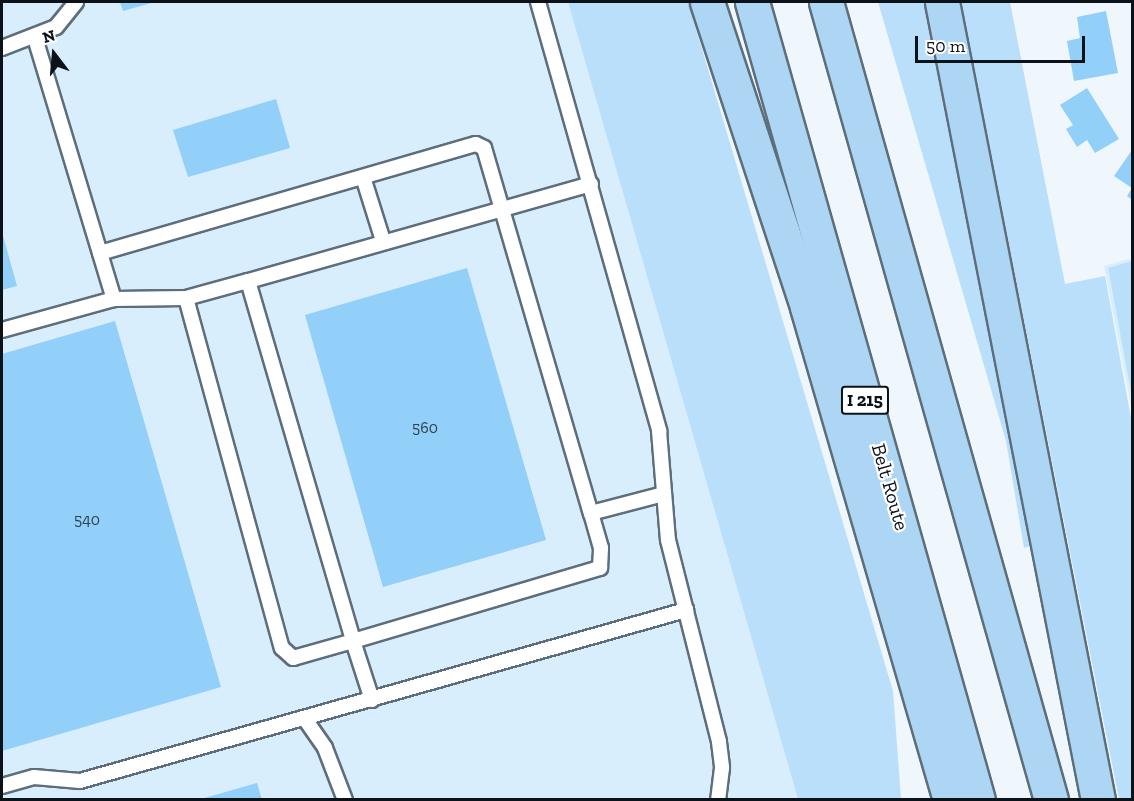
<!DOCTYPE html>
<html>
<head>
<meta charset="utf-8">
<style>
  body { margin:0 }
  #map { position:relative; width:1134px; height:801px; overflow:hidden; background:#eff7fc; font-family:"Zilla Slab",serif }
  div>[style] { position:absolute }
  [style*='--x'] { left:calc(var(--x)*1px); top:calc(var(--y)*1px); width:calc(var(--w)*1px); rotate:calc(var(--a)*1deg) }
  .built>* { inset:0; background:#d9eefd }
  .green>* { inset:0; background:#badffa }
  .building>* { inset:0; background:#92cff9 }
  .roads { filter:drop-shadow(2px 0 #5d6e7a) drop-shadow(-2px 0 #5d6e7a) drop-shadow(0 2px #5d6e7a) drop-shadow(0 -2px #5d6e7a) }
  .service>* { height:14px; margin:-7px; padding:0 7px; transform-origin:7px; border-radius:7px; background:#fff }
  .motorway>* { height:33px; margin:-16.5px; padding:0 16.5px; transform-origin:16.5px; border-radius:16.5px; background:#acd6f4 }
  span { translate:-50% -50%; white-space:nowrap; text-align:center; line-height:1.15; -webkit-text-stroke:4.5px #fff; paint-order:stroke }
  .number-label { font-size:16px; color:#2e4250 }
  .number-label span { -webkit-text-stroke-width:0 }
  .shield-label span { padding:2px 4px; background:#fff; border:2px solid; border-radius:4px; -webkit-text-stroke-width:0 }
  .shield-label { font-size:18px; color:#0c1318; font-weight:700 }
  .street-label { font-size:20px; color:#0c1318 }
  .frame { position:absolute; inset:0; border:3px solid #0c1318; pointer-events:none }
  .north { position:absolute; left:24px; top:24px; width:60px; height:60px; -webkit-text-stroke:4px #fff; paint-order:stroke; rotate:344deg; font-size:16px; font-weight:700; line-height:24px; text-align:center; color:#0c1318 }
  .north::after { content:''; display:block; margin:auto; width:21px; height:27px; background:#0c1318; clip-path:polygon(50% 0,100% 100%,50% 72%,0 100%) }
  .scale { position:absolute; left:915px; top:36px; width:170px; height:27px; box-sizing:border-box; border:3px solid #0c1318; border-top:0; padding-left:8px; font-size:18px; line-height:21px; white-space:nowrap; color:#0c1318; -webkit-text-stroke:4px #fff; paint-order:stroke }
</style>
</head>
<body>
<div id="map">
  <div class="built">
    <div style="clip-path:polygon(2px 2px,589px 2px,829px 799px,2px 800px)"></div>
    <div style="clip-path:polygon(1132px 258px,1132px 411px,1104px 266px)"></div>
  </div>
  <div class="green">
    <div style="clip-path:polygon(568px 2px,688px 2px,893px 691px,901px 799px,798px 799px)"></div>
    <div style="clip-path:polygon(878px 2px,924px 2px,1032px 545px,1024px 548px,1006px 441px)"></div>
    <div style="clip-path:polygon(961px 2px,1010px 2px,1065px 284px,1105px 276px,1132px 424px,1132px 799px,1119px 799px)"></div>
    <div style="clip-path:polygon(1132px 261px,1132px 397px,1108px 268px)"></div>
  </div>
  <div class="building">
    <div style="clip-path:polygon(120px 2px,155px 2px,123px 11px)"></div>
    <div style="clip-path:polygon(1106px 11px,1118px 73px,1074px 81px,1067px 41px,1080px 38px,1077px 17px)"></div>
    <div style="clip-path:polygon(1087px 88px,1119px 139px,1095px 153px,1087px 140px,1077px 147px,1066px 129px,1073px 125px,1060px 105px)"></div>
    <div style="clip-path:polygon(276px 99px,290px 148px,188px 177px,173px 130px)"></div>
    <div style="clip-path:polygon(1132px 150px,1132px 200px,1127px 196px,1132px 188px,1114px 176px)"></div>
    <div style="clip-path:polygon(2px 232px,17px 286px,2px 290px)"></div>
    <div style="clip-path:polygon(467px 268px,546px 540px,383px 587px,305px 315px)"></div>
    <div style="clip-path:polygon(115px 321px,221px 687px,2px 751px,2px 354px)"></div>
    <div style="clip-path:polygon(257px 783px,262px 800px,201px 800px,201px 799px)"></div>
  </div>
  <div class="roads">
    <div class="service">
      <div style="--x:538;--y:2;--w:446;--a:74.2"></div>
      <div style="--x:659;--y:431;--w:109;--a:85.3"></div>
      <div style="--x:668;--y:540;--w:208;--a:75.8"></div>
      <div style="--x:719;--y:742;--w:26;--a:83"></div>
      <div style="--x:722;--y:768;--w:32;--a:97"></div>
      <div style="--x:35;--y:38;--w:273;--a:73.2"></div>
      <div style="--x:2;--y:48;--w:58;--a:-21.3"></div>
      <div style="--x:56;--y:27;--w:32;--a:-51"></div>
      <div style="--x:363;--y:177;--w:67;--a:72.6"></div>
      <div style="--x:591;--y:184;--w:356;--a:164.2"></div>
      <div style="--x:248;--y:281;--w:375;--a:73.7"></div>
      <div style="--x:353;--y:641;--w:258;--a:-16.5"></div>
      <div style="--x:600;--y:568;--w:20;--a:-87"></div>
      <div style="--x:601;--y:548;--w:36;--a:-106"></div>
      <div style="--x:591;--y:513;--w:75;--a:-14.6"></div>
      <div style="--x:100;--y:253;--w:391;--a:-16.2"></div>
      <div style="--x:476;--y:144;--w:9;--a:27"></div>
      <div style="--x:484;--y:148;--w:380;--a:73.7"></div>
      <div style="--x:186;--y:298;--w:363;--a:74.7"></div>
      <div style="--x:282;--y:648;--w:15;--a:42"></div>
      <div style="--x:293;--y:658;--w:62;--a:-15.8"></div>
      <div style="--x:353;--y:641;--w:62;--a:72.1"></div>
      <div style="--x:2;--y:330;--w:116;--a:-15.5"></div>
      <div style="--x:114;--y:299;--w:72;--a:-0.8"></div>
      <div style="--x:186;--y:298;--w:64;--a:-15.3"></div>
      <div style="--x:305;--y:719;--w:35;--a:55"></div>
      <div style="--x:325;--y:748;--w:56;--a:69"></div>
      <div style="--x:2;--y:786;--w:33;--a:-16"></div>
      <div style="--x:34;--y:777;--w:46;--a:5"></div>
      <div style="--x:80;--y:781;--w:630;--a:-15.76"></div>
    </div>
    <div class="motorway">
      <div style="--x:707;--y:2;--w:321;--a:71.8"></div>
      <div style="--x:807;--y:307;--w:513;--a:73.82"></div>
      <div style="--x:752;--y:2;--w:829;--a:74.19"></div>
      <div style="--x:826;--y:2;--w:829;--a:74.25"></div>
      <div style="--x:942;--y:2;--w:813;--a:78.94"></div>
    </div>
  </div>
  <div class="number-label">
    <span style="left:425px;top:428px">560</span>
    <span style="left:87px;top:520px">540</span>
  </div>
  <div class="shield-label">
    <span style="left:865px;top:400px">I 215</span>
  </div>
  <div class="street-label">
    <span style="left:890px;top:487px;rotate:74deg">Belt Route</span>
  </div>
  <div class="frame"></div>
  <div class="north">N</div>
  <div class="scale">50 m</div>
</div>
</body>
</html>
